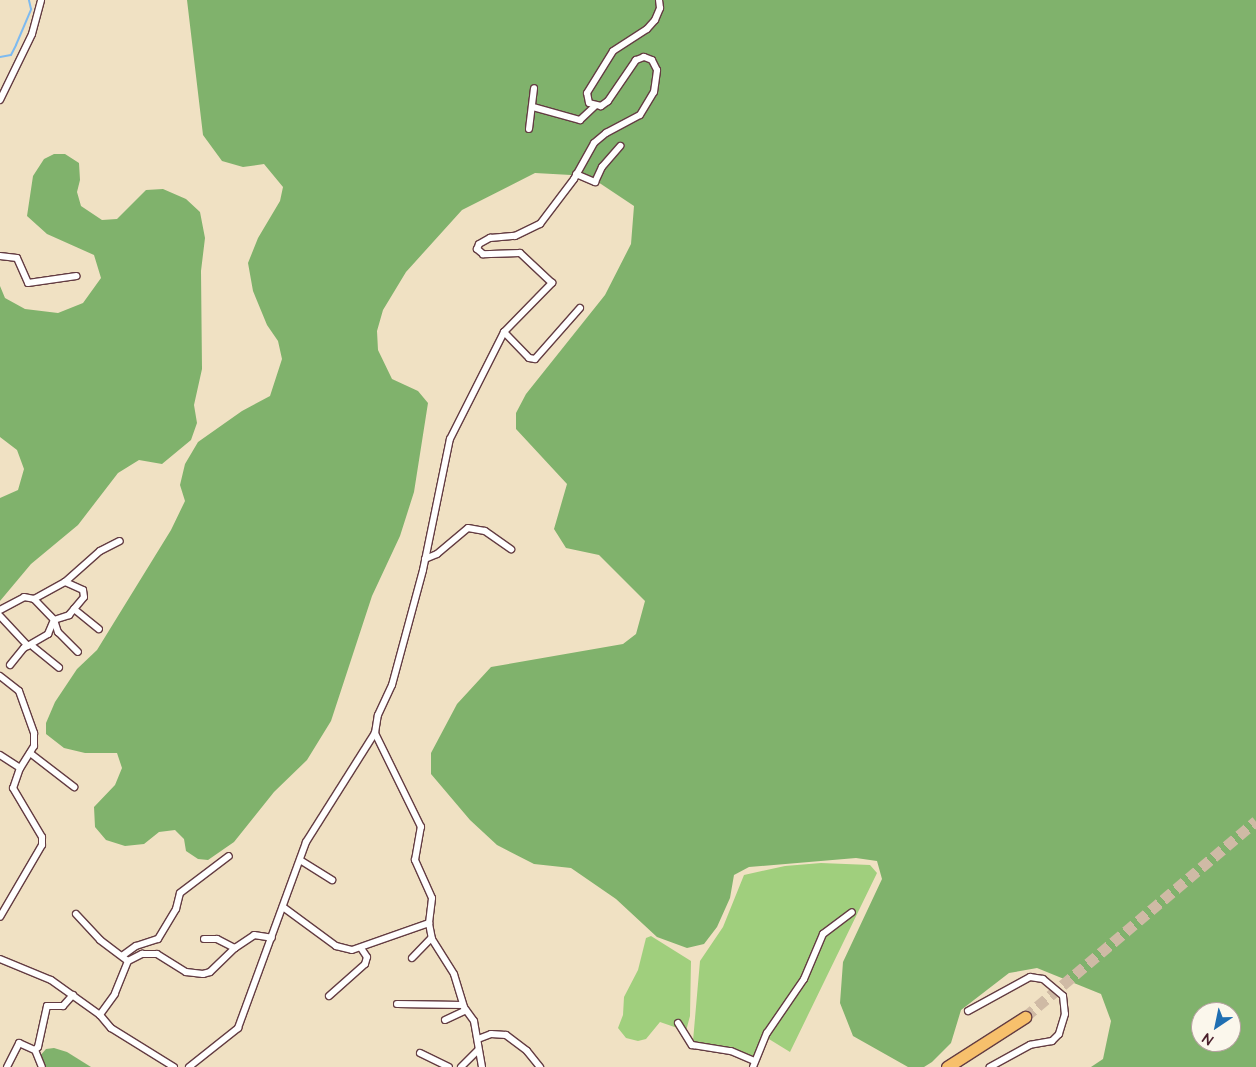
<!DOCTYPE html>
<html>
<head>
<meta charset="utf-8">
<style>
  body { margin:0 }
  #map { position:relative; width:1256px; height:1067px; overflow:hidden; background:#f0e1c3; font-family:"Architects Daughter",sans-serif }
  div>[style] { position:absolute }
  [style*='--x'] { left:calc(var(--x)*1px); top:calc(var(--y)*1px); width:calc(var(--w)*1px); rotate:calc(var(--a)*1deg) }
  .green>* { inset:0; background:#a0cf7d }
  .forest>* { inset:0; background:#80b26c }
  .stream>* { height:2px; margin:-1px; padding:0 1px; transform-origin:1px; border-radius:1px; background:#7dbaf0 }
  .highway-tunnel>* { height:11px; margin-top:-5.5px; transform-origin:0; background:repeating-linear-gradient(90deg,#cfbaa5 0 11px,transparent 0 16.5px) }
  .roads { filter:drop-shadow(1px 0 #633c42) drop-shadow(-1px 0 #633c42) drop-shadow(0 1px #633c42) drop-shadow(0 -1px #633c42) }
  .street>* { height:6px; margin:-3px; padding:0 3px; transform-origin:3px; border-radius:3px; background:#fff }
  .highway>* { height:11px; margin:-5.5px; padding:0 5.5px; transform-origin:5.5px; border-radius:5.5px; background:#f7c06c }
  span { translate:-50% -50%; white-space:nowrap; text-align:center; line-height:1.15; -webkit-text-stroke:5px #fbf7ec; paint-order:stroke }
  .north { position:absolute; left:1191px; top:1002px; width:50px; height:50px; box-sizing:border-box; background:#fbf7ec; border:1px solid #b4a19f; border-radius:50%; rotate:214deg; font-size:14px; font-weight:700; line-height:20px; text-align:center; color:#4a1f2b }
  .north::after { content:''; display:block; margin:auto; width:18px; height:22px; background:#1f6fb2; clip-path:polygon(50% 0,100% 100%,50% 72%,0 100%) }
</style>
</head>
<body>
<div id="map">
  <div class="green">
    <div style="clip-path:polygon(821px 863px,870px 865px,877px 873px,790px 1052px,764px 1036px,753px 1057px,693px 1041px,700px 961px,723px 927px,744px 875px,785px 866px)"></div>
    <div style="clip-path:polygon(651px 936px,691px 961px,690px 1016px,686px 1031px,660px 1022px,646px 1039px,638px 1041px,626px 1038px,618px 1028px,623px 1015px,624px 997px,638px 970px,646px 938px)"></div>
  </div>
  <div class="forest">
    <div style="clip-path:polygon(evenodd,187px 0,1256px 0,1256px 1067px,1091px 1067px,1103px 1059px,1111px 1021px,1101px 994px,1037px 968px,1009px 973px,961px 1010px,951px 1043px,932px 1062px,924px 1067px,908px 1067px,853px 1036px,840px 1003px,843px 962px,882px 879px,877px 861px,856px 858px,749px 867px,734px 875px,730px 898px,717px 927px,704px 944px,687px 948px,657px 937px,616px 899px,571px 868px,534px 864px,497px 845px,470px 820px,431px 774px,431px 753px,457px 704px,491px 667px,623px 644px,636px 634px,645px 601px,599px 555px,566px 548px,554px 529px,567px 484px,516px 429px,516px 413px,526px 394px,605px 295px,631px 244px,634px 206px,589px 176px,535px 173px,462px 210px,406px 272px,383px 310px,377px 331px,378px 350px,392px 379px,418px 391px,428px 403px,414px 492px,400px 536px,372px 596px,331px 721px,307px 760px,274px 792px,234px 842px,208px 860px,198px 859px,186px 851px,184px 839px,175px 830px,159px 832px,144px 844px,125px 846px,106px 840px,95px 827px,94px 807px,115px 785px,122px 768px,117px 753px,85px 753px,64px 748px,46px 734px,46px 723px,55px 702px,77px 669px,97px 650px,171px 530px,185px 501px,180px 485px,185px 464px,198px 442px,242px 411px,270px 396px,282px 359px,278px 341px,267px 325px,253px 291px,248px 263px,258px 238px,280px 201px,283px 187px,264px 164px,243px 167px,222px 161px,203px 135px,187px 0,1201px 1012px,1231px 1012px,1231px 1042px,1201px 1042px,1201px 1012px)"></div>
    <div style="clip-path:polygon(54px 154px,65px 154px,79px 163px,80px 180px,77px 192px,81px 206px,102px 220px,117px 219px,146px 190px,163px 189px,186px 199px,200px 212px,205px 238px,201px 271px,202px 369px,194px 405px,197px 423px,191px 440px,162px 464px,139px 460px,118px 473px,78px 525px,31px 564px,0 601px,0 498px,18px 490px,24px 469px,17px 450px,0 437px,0 286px,5px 298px,25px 309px,58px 313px,83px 303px,101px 278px,94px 255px,47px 234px,27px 216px,33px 176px,44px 159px)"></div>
    <div style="clip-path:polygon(54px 1048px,67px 1052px,91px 1067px,44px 1067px,39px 1057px,46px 1049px)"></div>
  </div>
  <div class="stream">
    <div style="--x:0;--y:57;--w:11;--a:-10"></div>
    <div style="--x:11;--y:55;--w:11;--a:-63"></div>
    <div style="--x:16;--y:45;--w:39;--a:-67"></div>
    <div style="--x:31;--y:9;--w:9;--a:-103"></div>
  </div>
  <div class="highway-tunnel">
    <div style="--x:1025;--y:1017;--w:303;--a:-40.3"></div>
  </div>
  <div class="roads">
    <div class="street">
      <div style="--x:0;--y:100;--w:73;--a:-64.1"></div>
      <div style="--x:32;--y:34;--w:35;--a:-75"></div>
      <div style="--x:533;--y:107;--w:49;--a:15.5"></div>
      <div style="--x:580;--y:120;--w:21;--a:-43"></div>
      <div style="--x:529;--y:129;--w:41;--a:-83"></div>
      <div style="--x:576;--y:174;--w:21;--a:23"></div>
      <div style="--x:595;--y:182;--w:17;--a:-65"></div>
      <div style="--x:602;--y:167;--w:28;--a:-49"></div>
      <div style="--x:0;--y:256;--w:17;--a:7"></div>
      <div style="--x:17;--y:258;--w:27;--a:66"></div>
      <div style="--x:28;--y:283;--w:49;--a:-8.3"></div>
      <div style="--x:504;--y:332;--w:36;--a:46"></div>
      <div style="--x:529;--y:358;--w:6;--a:9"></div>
      <div style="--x:535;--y:359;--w:68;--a:-48.6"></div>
      <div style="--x:425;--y:559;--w:13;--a:-23"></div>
      <div style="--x:437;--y:554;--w:40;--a:-40"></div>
      <div style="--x:468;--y:528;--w:17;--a:10"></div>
      <div style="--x:485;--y:531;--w:32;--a:35"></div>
      <div style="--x:34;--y:599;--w:29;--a:46"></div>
      <div style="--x:54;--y:620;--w:16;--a:-18"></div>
      <div style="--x:69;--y:615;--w:23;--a:-50"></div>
      <div style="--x:84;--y:597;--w:7;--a:-98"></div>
      <div style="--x:83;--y:590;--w:20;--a:-156"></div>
      <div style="--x:74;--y:609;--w:32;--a:39"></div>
      <div style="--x:0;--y:610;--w:27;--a:-28"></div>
      <div style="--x:24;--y:597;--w:10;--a:11"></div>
      <div style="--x:34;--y:599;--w:35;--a:-29"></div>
      <div style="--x:65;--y:582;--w:47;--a:-41.5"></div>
      <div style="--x:100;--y:551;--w:22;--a:-27"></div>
      <div style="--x:0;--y:616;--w:41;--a:47"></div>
      <div style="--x:54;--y:620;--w:13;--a:72"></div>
      <div style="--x:58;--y:632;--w:28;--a:45"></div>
      <div style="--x:31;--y:645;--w:36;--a:39"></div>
      <div style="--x:10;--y:665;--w:22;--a:-51"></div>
      <div style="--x:24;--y:648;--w:28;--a:-30"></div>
      <div style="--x:48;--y:634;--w:15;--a:-67"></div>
      <div style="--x:0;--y:676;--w:24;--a:38"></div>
      <div style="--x:19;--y:691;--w:45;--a:70.3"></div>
      <div style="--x:34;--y:733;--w:13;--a:90"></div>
      <div style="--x:34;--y:746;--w:26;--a:122"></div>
      <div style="--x:20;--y:768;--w:21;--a:109"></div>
      <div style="--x:13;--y:788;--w:57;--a:59.4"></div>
      <div style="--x:42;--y:837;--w:8;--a:90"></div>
      <div style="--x:42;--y:845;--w:83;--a:120.3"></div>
      <div style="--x:30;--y:753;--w:56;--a:37.7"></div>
      <div style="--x:0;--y:755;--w:24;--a:33"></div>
      <div style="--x:300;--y:860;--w:38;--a:32"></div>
      <div style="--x:283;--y:907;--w:66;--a:36.3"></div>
      <div style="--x:336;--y:946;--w:16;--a:14"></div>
      <div style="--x:352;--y:950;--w:82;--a:-19.3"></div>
      <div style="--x:76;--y:914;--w:35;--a:47"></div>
      <div style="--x:100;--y:940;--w:35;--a:37"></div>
      <div style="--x:128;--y:961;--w:35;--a:112"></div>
      <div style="--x:115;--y:994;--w:26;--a:126"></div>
      <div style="--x:204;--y:939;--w:13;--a:0"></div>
      <div style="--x:217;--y:939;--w:20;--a:27"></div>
      <div style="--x:235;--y:948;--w:23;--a:-34"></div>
      <div style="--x:254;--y:935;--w:18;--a:9"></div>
      <div style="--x:122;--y:956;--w:17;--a:-36"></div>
      <div style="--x:136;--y:946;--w:23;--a:-18"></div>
      <div style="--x:158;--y:939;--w:35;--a:-59"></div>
      <div style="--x:176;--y:909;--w:16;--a:-76"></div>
      <div style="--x:180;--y:893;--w:61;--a:-37.1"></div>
      <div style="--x:412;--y:958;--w:28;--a:-46"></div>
      <div style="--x:0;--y:959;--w:55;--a:22.4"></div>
      <div style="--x:51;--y:980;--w:60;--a:35.5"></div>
      <div style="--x:100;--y:1015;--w:17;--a:50"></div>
      <div style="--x:111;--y:1028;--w:74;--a:31.8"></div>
      <div style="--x:128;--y:961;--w:16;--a:-27"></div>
      <div style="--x:142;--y:954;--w:15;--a:0"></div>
      <div style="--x:157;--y:954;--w:34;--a:32"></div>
      <div style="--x:186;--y:972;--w:17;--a:7"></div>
      <div style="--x:203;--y:974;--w:7;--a:-16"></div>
      <div style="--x:210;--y:972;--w:35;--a:-44"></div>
      <div style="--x:329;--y:996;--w:48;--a:-41.6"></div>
      <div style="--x:365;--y:964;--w:7;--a:-74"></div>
      <div style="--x:367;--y:957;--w:11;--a:-124"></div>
      <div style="--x:397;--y:1004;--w:66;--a:0.9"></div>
      <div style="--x:968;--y:1011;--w:71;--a:-28.7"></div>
      <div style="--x:1030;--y:977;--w:13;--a:9"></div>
      <div style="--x:1043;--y:979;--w:26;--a:40"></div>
      <div style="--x:1063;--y:996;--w:18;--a:84"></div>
      <div style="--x:1065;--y:1014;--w:21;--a:107"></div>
      <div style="--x:1059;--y:1034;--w:10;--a:135"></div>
      <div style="--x:1052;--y:1041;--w:22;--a:170"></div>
      <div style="--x:1030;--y:1045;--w:46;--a:151.2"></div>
      <div style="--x:445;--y:1020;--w:23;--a:-25"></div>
      <div style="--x:678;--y:1023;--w:26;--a:58"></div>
      <div style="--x:692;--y:1045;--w:39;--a:9"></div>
      <div style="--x:731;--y:1051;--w:26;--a:23"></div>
      <div style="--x:478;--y:1039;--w:14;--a:-21"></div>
      <div style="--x:491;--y:1034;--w:15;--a:4"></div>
      <div style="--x:506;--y:1035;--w:26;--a:37"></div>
      <div style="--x:527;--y:1051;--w:21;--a:51"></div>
      <div style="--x:35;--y:1050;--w:18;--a:68"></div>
      <div style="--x:420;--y:1053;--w:32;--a:26"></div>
      <div style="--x:7;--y:1067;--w:27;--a:-63"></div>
      <div style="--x:19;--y:1043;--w:17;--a:24"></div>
      <div style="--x:35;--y:1050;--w:4;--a:-45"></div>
      <div style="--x:38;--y:1047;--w:42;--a:-77.6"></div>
      <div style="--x:47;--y:1006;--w:16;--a:0"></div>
      <div style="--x:63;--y:1006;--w:15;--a:-48"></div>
      <div style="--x:189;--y:1067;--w:63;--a:-38.5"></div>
      <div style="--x:238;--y:1028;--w:198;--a:-69.9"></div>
      <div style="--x:306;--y:842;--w:129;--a:-57.7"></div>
      <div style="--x:461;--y:1067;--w:24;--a:-45"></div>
      <div style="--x:482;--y:1067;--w:47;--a:-99.9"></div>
      <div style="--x:474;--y:1021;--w:17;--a:-126"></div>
      <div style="--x:464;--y:1007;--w:34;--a:-107"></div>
      <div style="--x:454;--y:974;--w:41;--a:-122.2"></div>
      <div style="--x:432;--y:939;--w:16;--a:-101"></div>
      <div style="--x:429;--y:923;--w:25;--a:-83"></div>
      <div style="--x:432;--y:898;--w:42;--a:-114.1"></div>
      <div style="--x:415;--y:860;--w:34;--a:-80"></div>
      <div style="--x:421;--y:827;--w:105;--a:-116.1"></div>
      <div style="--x:375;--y:733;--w:18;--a:-81"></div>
      <div style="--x:378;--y:715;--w:33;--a:-65"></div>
      <div style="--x:392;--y:685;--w:119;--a:-74.9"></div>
      <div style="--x:423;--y:570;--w:134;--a:-78.4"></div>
      <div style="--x:450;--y:439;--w:120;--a:-63.2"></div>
      <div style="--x:504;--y:332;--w:69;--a:-45.6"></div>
      <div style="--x:552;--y:283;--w:44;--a:-136.8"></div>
      <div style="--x:520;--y:253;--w:37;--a:178"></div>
      <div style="--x:483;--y:254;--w:8;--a:-140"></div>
      <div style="--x:477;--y:249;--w:5;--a:-68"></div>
      <div style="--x:479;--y:244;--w:13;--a:-29"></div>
      <div style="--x:490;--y:238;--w:25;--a:-5"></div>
      <div style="--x:515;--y:236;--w:28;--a:-26"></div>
      <div style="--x:540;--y:224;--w:56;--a:-52.9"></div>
      <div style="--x:574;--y:179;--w:41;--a:-60.9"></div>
      <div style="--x:594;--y:143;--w:16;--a:-40"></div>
      <div style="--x:606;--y:133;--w:38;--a:-28"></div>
      <div style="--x:640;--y:115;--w:27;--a:-59"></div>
      <div style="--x:654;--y:92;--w:22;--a:-82"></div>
      <div style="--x:657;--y:70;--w:11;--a:-117"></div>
      <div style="--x:652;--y:60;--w:9;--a:-159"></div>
      <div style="--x:644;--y:57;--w:9;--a:159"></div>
      <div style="--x:636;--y:60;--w:50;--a:124.3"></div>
      <div style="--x:608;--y:101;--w:9;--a:144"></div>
      <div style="--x:601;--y:106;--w:12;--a:-166"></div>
      <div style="--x:589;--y:103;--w:10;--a:-101"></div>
      <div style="--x:587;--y:93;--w:49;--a:-58.2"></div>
      <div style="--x:613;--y:51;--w:40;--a:-32.9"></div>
      <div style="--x:647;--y:29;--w:12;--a:-48"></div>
      <div style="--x:655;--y:20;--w:13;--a:-67"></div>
      <div style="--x:660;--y:8;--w:8;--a:-97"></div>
      <div style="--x:753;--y:1067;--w:37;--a:-68"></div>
      <div style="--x:767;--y:1033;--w:65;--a:-55.6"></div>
      <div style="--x:804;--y:979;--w:49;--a:-67.1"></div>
      <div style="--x:823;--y:934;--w:36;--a:-37"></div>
    </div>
    <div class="highway">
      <div style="--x:947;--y:1067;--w:93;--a:-32.7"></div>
    </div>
  </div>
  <div class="north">N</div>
</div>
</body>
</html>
